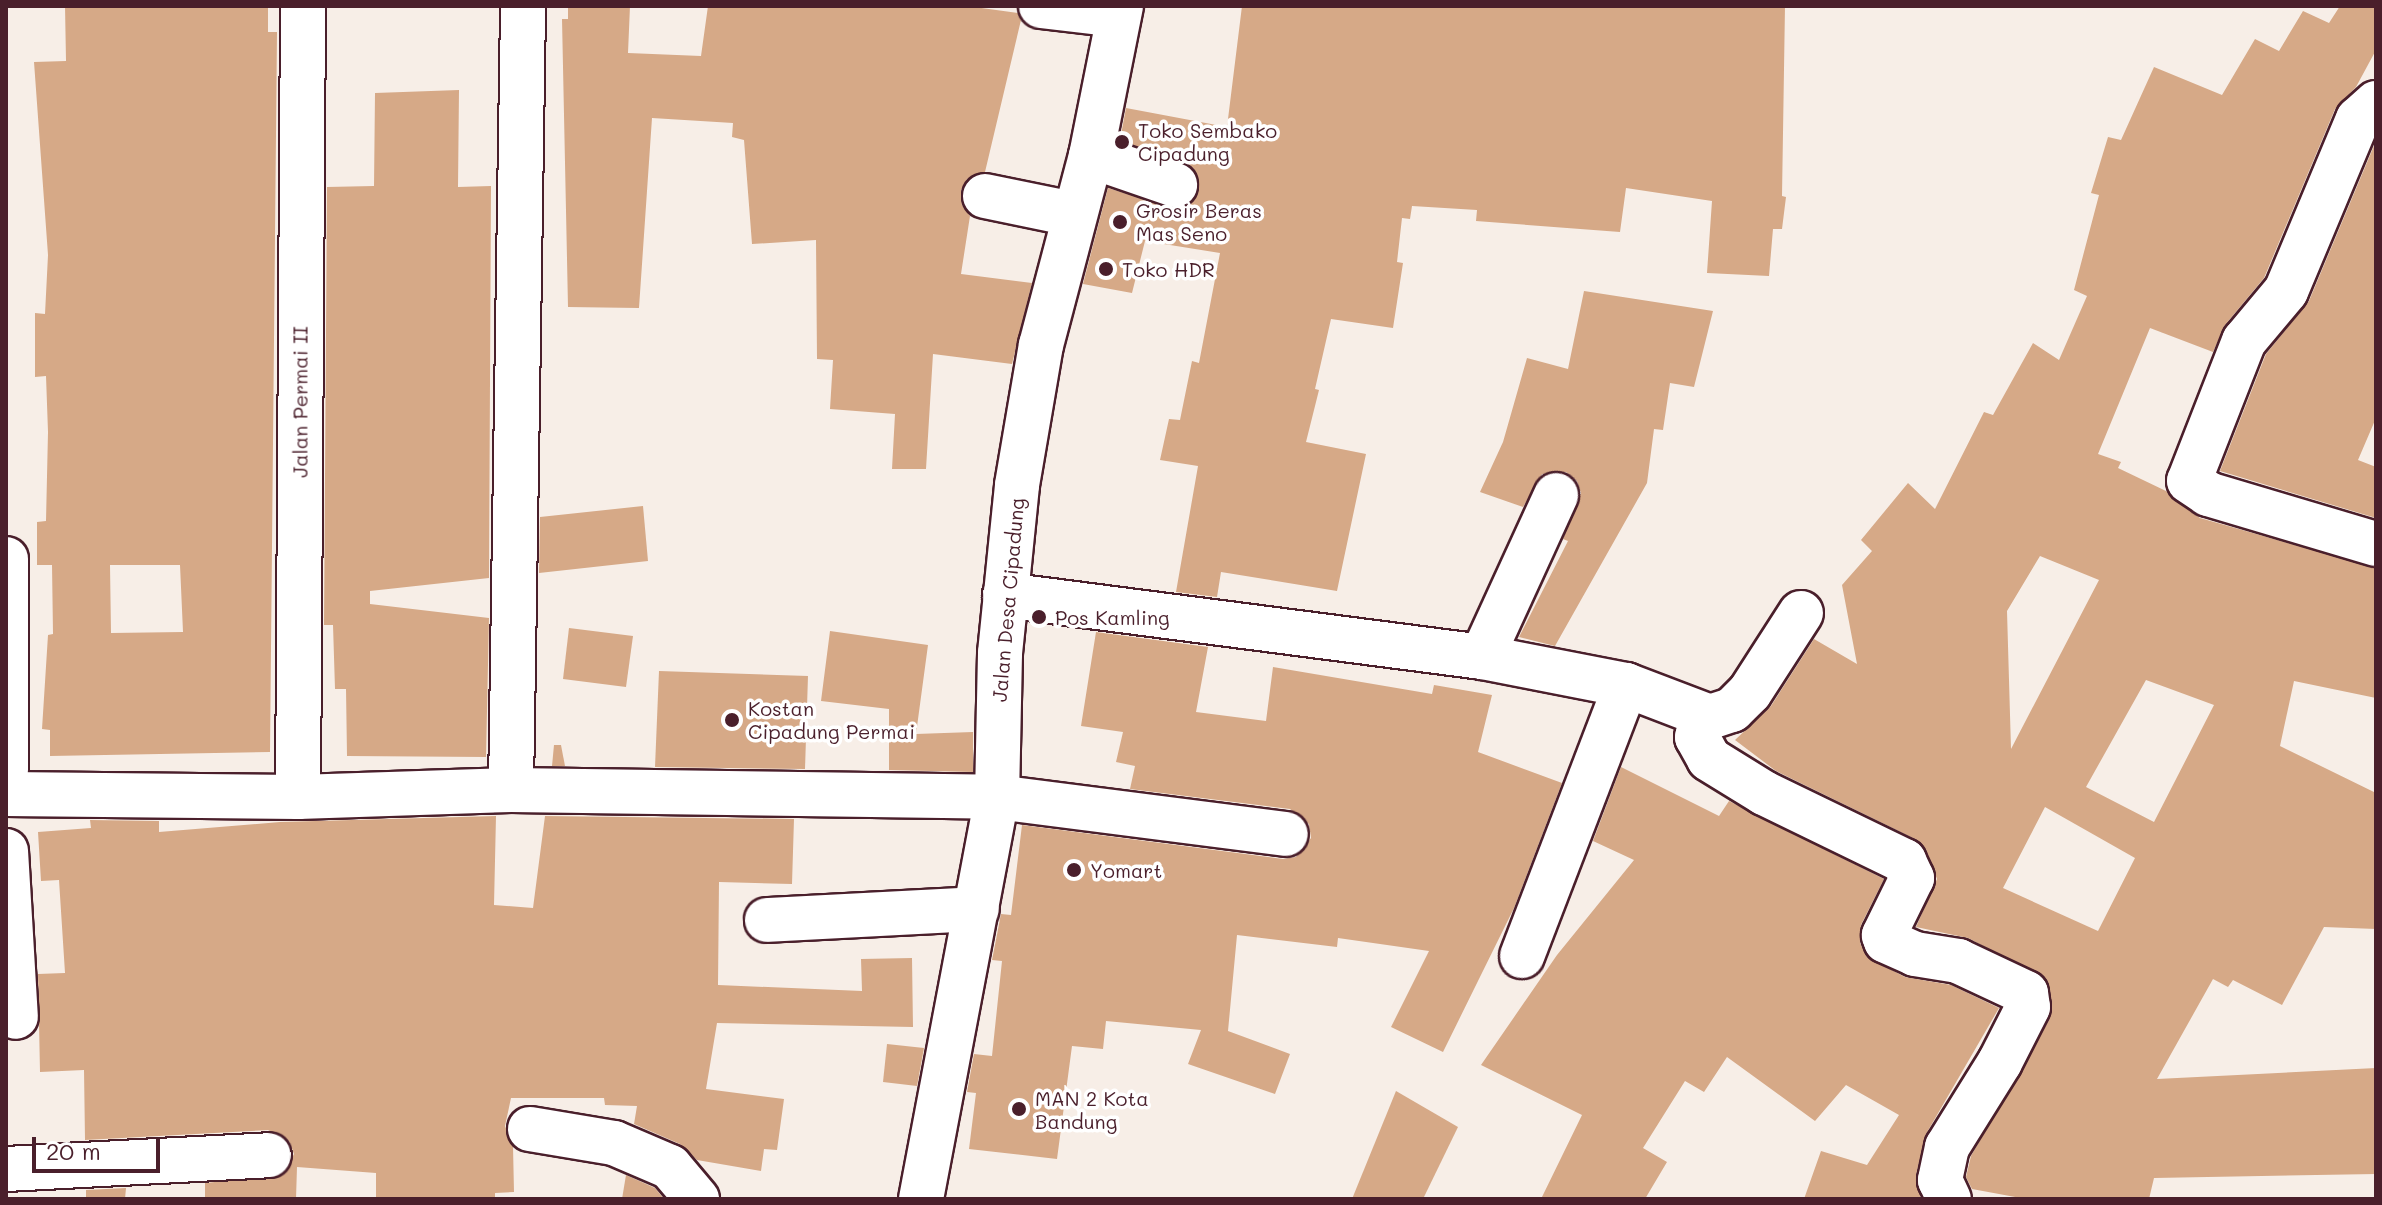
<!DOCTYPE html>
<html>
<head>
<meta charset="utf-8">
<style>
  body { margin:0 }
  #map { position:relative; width:2382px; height:1205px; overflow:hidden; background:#f7eee7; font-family:Mali,sans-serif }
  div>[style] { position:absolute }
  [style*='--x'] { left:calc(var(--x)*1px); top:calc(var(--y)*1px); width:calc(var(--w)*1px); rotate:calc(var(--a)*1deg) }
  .building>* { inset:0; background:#d6a987 }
  .roads { filter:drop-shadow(2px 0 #4a1f2b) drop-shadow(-2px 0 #4a1f2b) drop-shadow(0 2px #4a1f2b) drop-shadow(0 -2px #4a1f2b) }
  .minor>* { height:44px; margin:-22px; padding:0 22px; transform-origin:22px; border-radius:22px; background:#fff }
  .dots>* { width:22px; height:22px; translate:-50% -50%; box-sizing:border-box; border:4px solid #fff; border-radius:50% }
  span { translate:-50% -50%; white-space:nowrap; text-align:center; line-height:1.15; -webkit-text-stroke:7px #fff; paint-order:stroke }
  .poi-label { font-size:20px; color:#4a1f2b }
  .left { translate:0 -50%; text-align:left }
  .street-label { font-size:20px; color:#4a1f2b }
  .frame { position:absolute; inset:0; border:8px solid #4a1f2b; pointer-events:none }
  .scale { position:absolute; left:32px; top:1137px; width:128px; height:36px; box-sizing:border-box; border:4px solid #4a1f2b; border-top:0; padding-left:10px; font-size:24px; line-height:28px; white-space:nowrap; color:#4a1f2b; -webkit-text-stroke:6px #fff; paint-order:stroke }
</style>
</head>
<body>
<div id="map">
  <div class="building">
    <div style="clip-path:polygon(evenodd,65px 6px,268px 6px,268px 32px,277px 32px,270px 752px,50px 756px,50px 730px,42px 729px,48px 635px,53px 634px,52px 565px,37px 565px,37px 522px,46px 521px,48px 432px,46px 376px,35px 377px,35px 313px,45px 314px,48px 255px,34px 62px,66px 61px,65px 6px,110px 565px,180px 565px,183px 632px,111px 633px,110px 565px)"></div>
    <div style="clip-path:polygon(568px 6px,630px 6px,628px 53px,701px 56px,708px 6px,967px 6px,1018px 13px,1021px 20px,985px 172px,967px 179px,961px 190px,962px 205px,970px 216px,961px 274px,1032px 283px,1012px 364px,933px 354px,926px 469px,892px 469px,895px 414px,830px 409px,833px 360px,817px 359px,816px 240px,752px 244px,744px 140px,732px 137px,733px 123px,652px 118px,639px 308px,568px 307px,562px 19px,568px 19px)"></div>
    <div style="clip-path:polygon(1242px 6px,1785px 6px,1782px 196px,1786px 197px,1782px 229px,1773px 229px,1769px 276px,1707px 273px,1712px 201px,1626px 188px,1620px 232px,1476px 221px,1477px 210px,1412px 206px,1410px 219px,1402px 218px,1397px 262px,1403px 263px,1393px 328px,1331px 319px,1315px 389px,1319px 390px,1306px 442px,1366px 454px,1337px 591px,1221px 572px,1217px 597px,1176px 592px,1198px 466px,1160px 460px,1169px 419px,1180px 420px,1192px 361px,1199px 363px,1220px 253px,1145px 241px,1132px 293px,1083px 284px,1108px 188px,1179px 210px,1198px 194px,1193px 168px,1120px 140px,1126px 108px,1227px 127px)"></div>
    <div style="clip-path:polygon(evenodd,2340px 6px,2376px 6px,2376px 50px,2356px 87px,2335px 109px,2264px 278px,2225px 325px,2213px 352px,2150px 328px,2098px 454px,2121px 462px,2118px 468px,2166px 491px,2200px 518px,2376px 568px,2376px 698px,2294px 681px,2280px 746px,2376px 793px,2376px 929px,2324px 927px,2282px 1005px,2233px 980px,2228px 987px,2213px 979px,2157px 1079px,2376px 1068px,2376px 1174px,2154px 1178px,2149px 1199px,2026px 1199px,1972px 1189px,1966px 1177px,1971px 1156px,2050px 1018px,2046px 979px,1968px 938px,1916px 927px,1937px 879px,1926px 850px,1915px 839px,1776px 771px,1735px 740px,1771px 706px,1814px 639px,1857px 664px,1842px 585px,1872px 551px,1861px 540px,1908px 483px,1935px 509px,1984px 412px,1993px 415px,2033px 343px,2059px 360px,2087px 296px,2074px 290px,2099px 195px,2091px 193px,2108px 137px,2121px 140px,2154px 67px,2222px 95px,2255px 39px,2279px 51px,2303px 11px,2329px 23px,2340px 6px,2040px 556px,2099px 580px,2011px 749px,2007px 611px,2040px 556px,2340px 6px,2146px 680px,2214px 705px,2154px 822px,2086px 787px,2146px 680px,2340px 6px,2045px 807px,2135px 858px,2098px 931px,2003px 888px,2045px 807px)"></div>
    <div style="clip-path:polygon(459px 90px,458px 187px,491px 186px,489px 578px,370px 591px,370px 604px,489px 618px,486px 757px,347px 756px,346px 689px,335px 689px,333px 625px,324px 625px,327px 187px,374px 186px,375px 93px)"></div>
    <div style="clip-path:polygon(2376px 141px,2376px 418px,2358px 460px,2376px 467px,2376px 518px,2220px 471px,2266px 354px,2309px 301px)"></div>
    <div style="clip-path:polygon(1584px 291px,1713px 311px,1694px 387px,1670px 383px,1663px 430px,1654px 429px,1647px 483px,1555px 646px,1519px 637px,1568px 541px,1563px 539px,1581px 493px,1577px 481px,1566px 472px,1542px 474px,1523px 507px,1480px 492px,1503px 442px,1527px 358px,1568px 369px)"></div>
    <div style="clip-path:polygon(643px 506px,648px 561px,539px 573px,540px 517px)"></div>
    <div style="clip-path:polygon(569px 628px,633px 636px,626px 687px,563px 679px)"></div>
    <div style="clip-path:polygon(830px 631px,928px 645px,916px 734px,973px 732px,973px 772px,889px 770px,889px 709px,821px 701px)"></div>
    <div style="clip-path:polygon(1096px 632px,1208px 647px,1196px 712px,1266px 721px,1273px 667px,1432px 694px,1434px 685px,1492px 695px,1478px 752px,1562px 783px,1514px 908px,1443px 1052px,1391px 1027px,1429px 951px,1338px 938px,1337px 947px,1237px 935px,1228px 1031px,1290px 1054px,1275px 1094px,1188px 1064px,1201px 1030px,1106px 1021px,1103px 1049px,1072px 1046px,1057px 1159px,969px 1149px,976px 1093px,967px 1092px,974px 1054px,992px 1056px,1002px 961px,992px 960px,1001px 914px,1011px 915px,1022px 825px,1283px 859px,1296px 857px,1311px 838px,1309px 824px,1290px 809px,1130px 789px,1135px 766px,1116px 762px,1123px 732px,1081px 726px)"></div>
    <div style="clip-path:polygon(659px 671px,808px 676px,805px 769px,655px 767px)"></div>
    <div style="clip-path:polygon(554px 745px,561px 745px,565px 766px,552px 766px)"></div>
    <div style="clip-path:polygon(1621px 767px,1719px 816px,1729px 801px,1884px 879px,1861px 925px,1860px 943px,1867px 957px,1905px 977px,1951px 985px,1999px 1008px,1926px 1134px,1916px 1175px,1921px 1199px,1804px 1199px,1821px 1151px,1867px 1165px,1899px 1115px,1846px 1085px,1815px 1121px,1727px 1057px,1704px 1092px,1685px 1081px,1643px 1148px,1667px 1162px,1645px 1199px,1541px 1199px,1582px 1115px,1481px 1065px,1557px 955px,1634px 860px,1593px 841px)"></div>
    <div style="clip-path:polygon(496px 816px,494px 905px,533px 908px,545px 816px,794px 819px,792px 884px,719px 882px,718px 985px,862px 991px,861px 959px,912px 958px,913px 1027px,717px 1023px,706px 1089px,784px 1099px,777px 1150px,764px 1149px,761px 1171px,697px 1160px,680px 1144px,634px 1124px,637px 1106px,605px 1105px,604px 1098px,511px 1098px,505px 1126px,513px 1146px,514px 1192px,495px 1193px,495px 1199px,376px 1199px,376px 1173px,297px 1167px,296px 1199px,205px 1199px,205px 1183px,283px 1175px,294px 1154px,289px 1141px,268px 1130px,85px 1140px,84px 1070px,40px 1072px,38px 974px,65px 973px,59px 880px,41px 881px,38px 832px,91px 828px,90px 820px,159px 821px,159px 832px,280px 822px)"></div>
    <div style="clip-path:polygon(887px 1044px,924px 1048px,917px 1086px,883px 1082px)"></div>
    <div style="clip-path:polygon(1396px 1091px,1458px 1127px,1423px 1199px,1352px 1199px)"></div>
    <div style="clip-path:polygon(626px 1175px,655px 1188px,664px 1199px,622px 1199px)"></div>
    <div style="clip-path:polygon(126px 1188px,125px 1199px,86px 1199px,86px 1190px)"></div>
  </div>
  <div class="roads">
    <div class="minor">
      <div style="--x:1041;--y:6;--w:78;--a:6.7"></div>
      <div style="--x:2376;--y:103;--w:24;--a:138"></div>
      <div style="--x:2358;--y:119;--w:186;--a:112.7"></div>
      <div style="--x:2286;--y:291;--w:65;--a:130"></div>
      <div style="--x:2244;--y:341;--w:150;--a:111.4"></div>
      <div style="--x:2189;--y:481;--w:23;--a:34"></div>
      <div style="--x:2208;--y:494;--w:175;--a:16.6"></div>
      <div style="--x:1091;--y:156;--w:89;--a:19"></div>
      <div style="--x:985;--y:196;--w:90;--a:11.6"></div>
      <div style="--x:6;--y:559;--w:211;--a:90"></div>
      <div style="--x:1005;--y:595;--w:481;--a:7.4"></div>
      <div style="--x:1482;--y:657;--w:147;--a:11"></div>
      <div style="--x:1626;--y:685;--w:90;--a:20.9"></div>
      <div style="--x:1710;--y:717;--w:23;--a:-18"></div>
      <div style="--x:1732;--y:710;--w:25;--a:-45"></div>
      <div style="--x:1750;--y:692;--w:94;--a:-57.2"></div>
      <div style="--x:1482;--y:657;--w:178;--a:-65.4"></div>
      <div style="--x:1702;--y:716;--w:22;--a:103"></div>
      <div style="--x:1697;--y:737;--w:25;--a:61"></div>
      <div style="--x:1709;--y:759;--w:65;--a:31.7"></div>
      <div style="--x:1764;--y:793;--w:156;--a:25.9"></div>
      <div style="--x:1904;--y:861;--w:19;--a:65"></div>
      <div style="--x:1912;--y:878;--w:64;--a:116.2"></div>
      <div style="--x:1884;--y:935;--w:6;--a:72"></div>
      <div style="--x:1886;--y:941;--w:32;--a:24"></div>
      <div style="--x:1915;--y:954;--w:44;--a:9.2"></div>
      <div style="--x:1958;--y:961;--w:75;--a:25.2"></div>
      <div style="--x:2026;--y:993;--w:14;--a:82"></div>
      <div style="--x:2028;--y:1007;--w:62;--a:117"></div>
      <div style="--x:2000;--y:1062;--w:100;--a:121.9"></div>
      <div style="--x:1947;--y:1147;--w:34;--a:102"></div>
      <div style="--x:1940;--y:1180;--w:21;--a:65"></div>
      <div style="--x:511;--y:790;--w:784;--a:-89.12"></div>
      <div style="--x:6;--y:794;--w:292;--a:0.6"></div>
      <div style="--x:298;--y:797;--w:213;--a:-1.9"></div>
      <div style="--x:511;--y:790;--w:486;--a:0.8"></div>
      <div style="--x:997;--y:797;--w:291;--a:7.3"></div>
      <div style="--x:298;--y:797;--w:791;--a:-89.64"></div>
      <div style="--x:6;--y:851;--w:166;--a:86.6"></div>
      <div style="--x:767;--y:920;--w:210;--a:-3"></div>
      <div style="--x:1522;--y:956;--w:290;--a:-69"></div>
      <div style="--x:530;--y:1129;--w:85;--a:9.5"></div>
      <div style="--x:614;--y:1143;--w:61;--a:23.2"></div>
      <div style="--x:670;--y:1167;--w:42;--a:49.8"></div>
      <div style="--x:6;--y:1169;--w:263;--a:-3"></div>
      <div style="--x:921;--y:1199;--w:409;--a:-79.3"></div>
      <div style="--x:997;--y:797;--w:144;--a:-88.8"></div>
      <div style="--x:1000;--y:653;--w:169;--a:-84.2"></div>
      <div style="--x:1017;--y:485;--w:142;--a:-80.3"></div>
      <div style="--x:1041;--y:345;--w:196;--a:-75.2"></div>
      <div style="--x:1091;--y:156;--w:153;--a:-78.7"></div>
    </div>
  </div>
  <div class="dots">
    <div style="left:1122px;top:142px;background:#4a1f2b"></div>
    <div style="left:1120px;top:222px;background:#4a1f2b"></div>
    <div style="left:1106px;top:269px;background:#4a1f2b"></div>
    <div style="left:1039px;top:617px;background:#4a1f2b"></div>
    <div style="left:732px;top:720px;background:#4a1f2b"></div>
    <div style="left:1074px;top:870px;background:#4a1f2b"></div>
    <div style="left:1019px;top:1109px;background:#4a1f2b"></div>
  </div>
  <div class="poi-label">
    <span class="left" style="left:1138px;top:142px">Toko Sembako<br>Cipadung</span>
    <span class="left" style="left:1136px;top:222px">Grosir Beras<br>Mas Seno</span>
    <span class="left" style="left:1122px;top:269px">Toko HDR</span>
    <span class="left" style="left:1055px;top:617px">Pos Kamling</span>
    <span class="left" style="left:748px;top:720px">Kostan<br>Cipadung Permai</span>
    <span class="left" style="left:1090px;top:870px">Yomart</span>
    <span class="left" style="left:1035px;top:1110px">MAN 2 Kota<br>Bandung</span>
  </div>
  <div class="street-label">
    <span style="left:300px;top:402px;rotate:-90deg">Jalan Permai II</span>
    <span style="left:1008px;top:600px;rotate:-85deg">Jalan Desa Cipadung</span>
  </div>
  <div class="frame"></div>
  <div class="scale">20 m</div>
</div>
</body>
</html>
